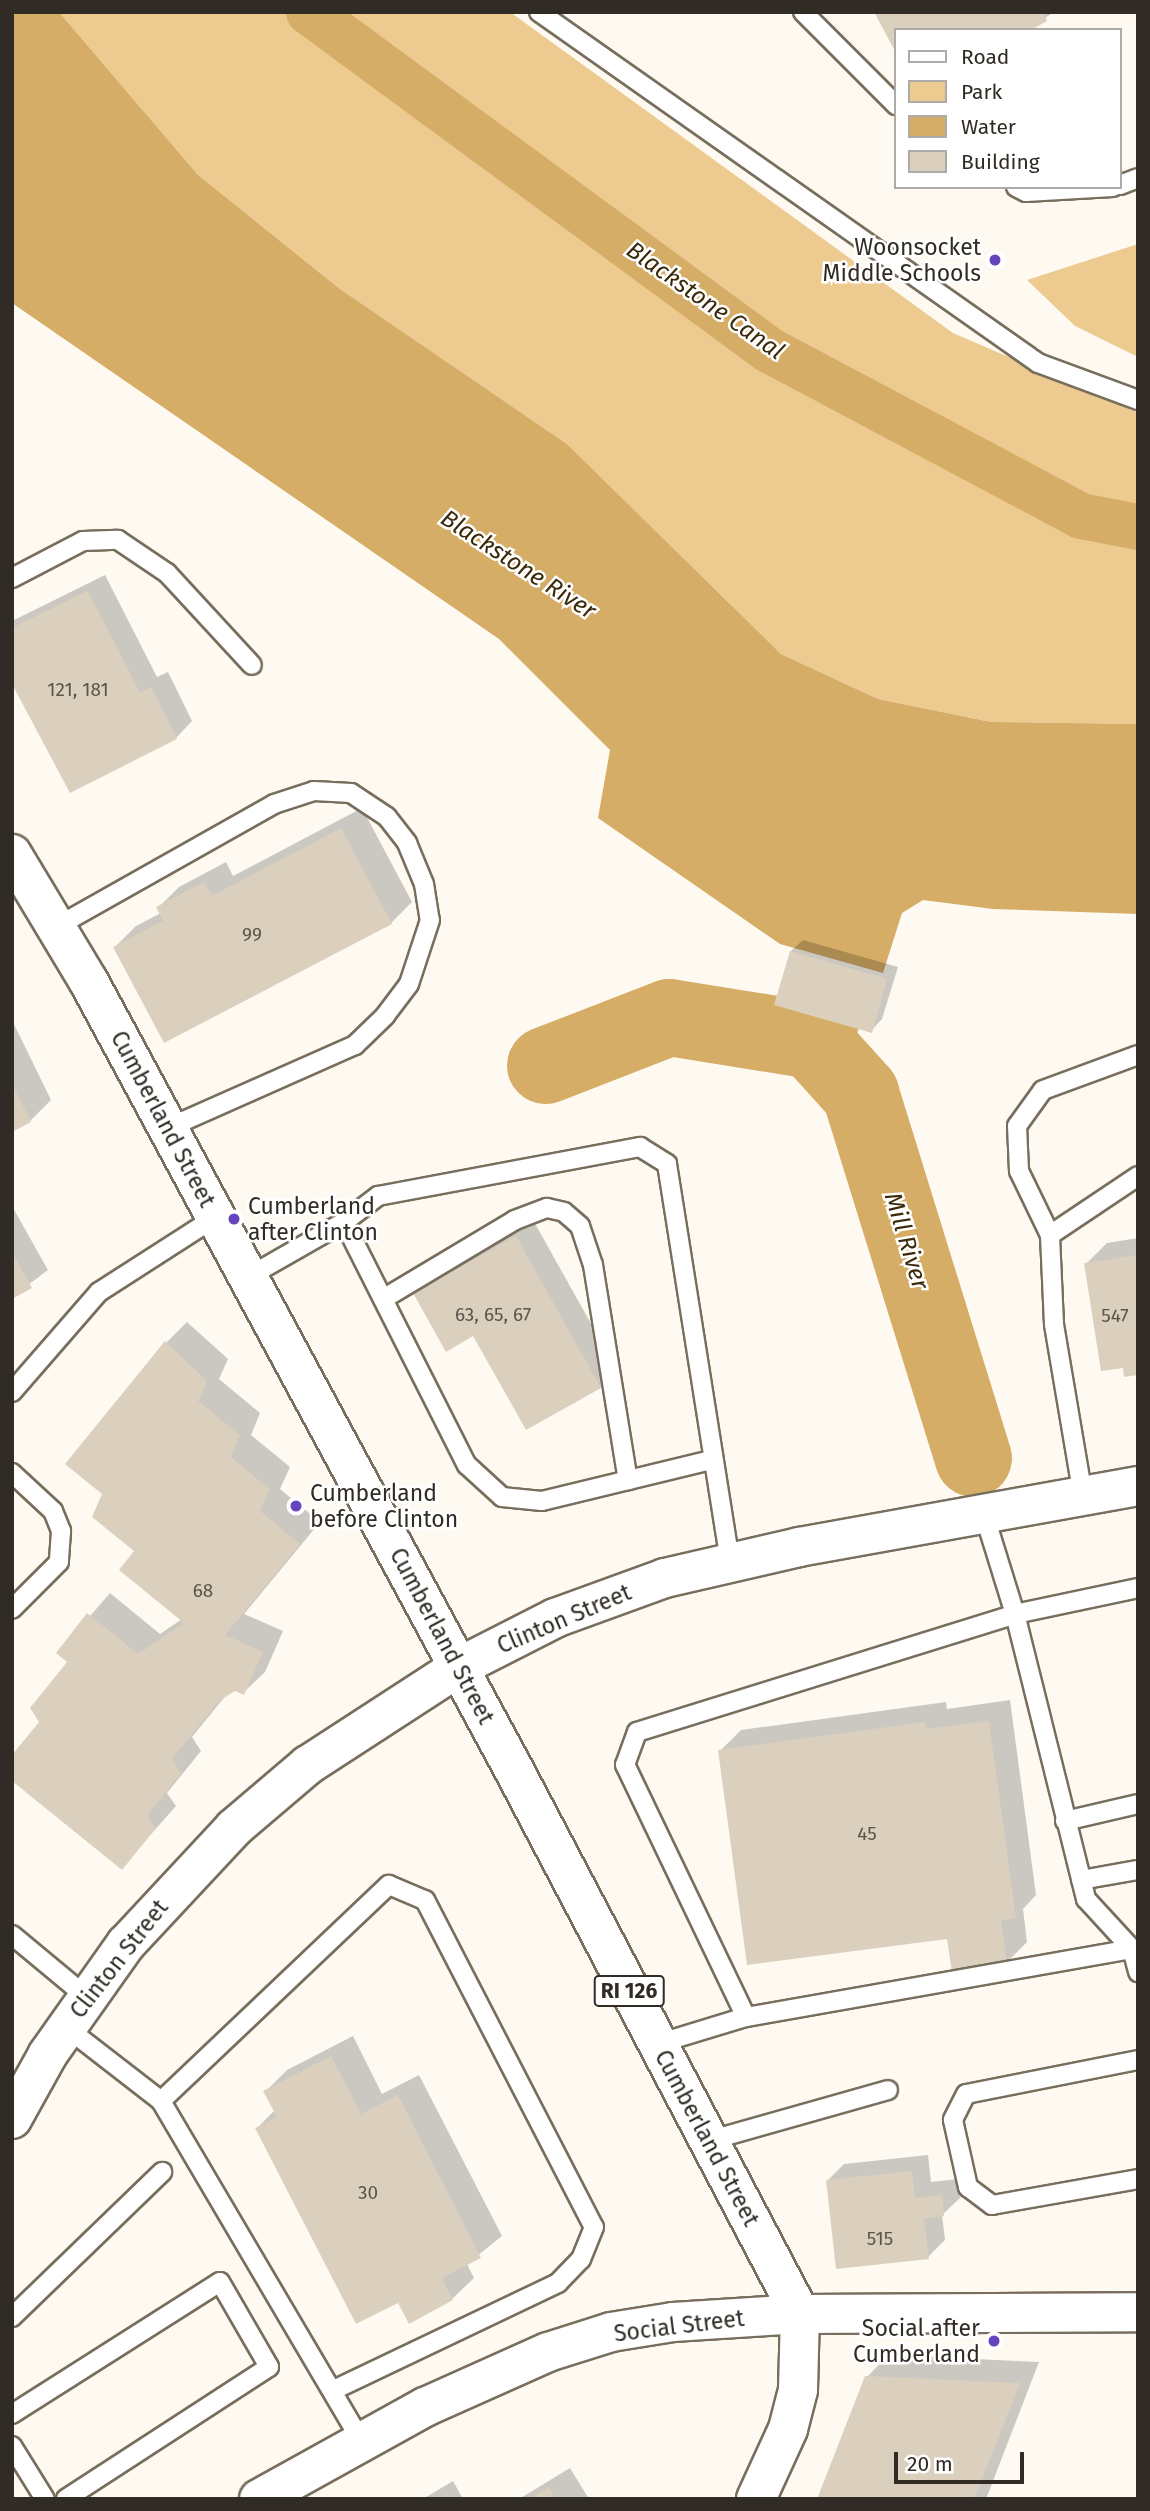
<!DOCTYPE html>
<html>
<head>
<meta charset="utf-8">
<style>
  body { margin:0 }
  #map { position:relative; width:1150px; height:2511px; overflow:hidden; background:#fefaf2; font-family:"Fira Sans",sans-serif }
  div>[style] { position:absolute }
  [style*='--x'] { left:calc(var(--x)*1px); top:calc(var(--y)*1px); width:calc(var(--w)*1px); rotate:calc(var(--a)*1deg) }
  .green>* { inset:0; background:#ecca90 }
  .water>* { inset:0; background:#d5ad66 }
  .shadow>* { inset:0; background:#0003 }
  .canal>* { height:46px; margin:-23px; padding:0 23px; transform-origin:23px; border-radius:23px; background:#d5ad66 }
  .river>* { height:77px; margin:-38.5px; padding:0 38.5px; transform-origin:38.5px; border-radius:38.5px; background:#d5ad66 }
  .building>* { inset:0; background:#dbd0be }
  .roads { filter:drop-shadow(2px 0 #786e5d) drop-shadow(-2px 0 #786e5d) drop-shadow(0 2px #786e5d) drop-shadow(0 -2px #786e5d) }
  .service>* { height:18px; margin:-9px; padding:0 9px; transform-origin:9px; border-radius:9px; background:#fff }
  .secondary>* { height:38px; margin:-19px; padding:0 19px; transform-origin:19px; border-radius:19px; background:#fff }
  .primary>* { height:38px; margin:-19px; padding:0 19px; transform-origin:19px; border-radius:19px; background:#fff }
  .dots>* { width:19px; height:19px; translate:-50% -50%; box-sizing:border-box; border:4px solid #fff; border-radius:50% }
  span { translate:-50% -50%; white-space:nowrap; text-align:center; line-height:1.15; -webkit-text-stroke:5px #fff; paint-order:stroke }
  .number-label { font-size:19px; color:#5b554b }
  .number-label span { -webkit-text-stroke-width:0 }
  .shield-label span { padding:2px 5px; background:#fff; border:2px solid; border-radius:5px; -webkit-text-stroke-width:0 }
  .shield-label { font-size:21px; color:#302c25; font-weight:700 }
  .poi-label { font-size:23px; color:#302c25 }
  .right { translate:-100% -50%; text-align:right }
  .left { translate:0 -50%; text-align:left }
  .street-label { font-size:23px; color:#302c25 }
  .water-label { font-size:24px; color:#3b2a0a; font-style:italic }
  .frame { position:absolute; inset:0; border:14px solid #302c25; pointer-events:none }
  .legend { position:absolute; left:894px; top:28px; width:228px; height:161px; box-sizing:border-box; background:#fff; border:2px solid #acaba8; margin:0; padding:9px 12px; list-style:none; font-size:21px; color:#302c25 }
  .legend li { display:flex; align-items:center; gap:14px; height:35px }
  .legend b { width:35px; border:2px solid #acaba8 }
  .scale { position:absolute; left:894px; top:2452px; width:130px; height:32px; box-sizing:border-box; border:4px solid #302c25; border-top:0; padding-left:9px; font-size:21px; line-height:24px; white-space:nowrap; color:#302c25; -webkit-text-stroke:5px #fff; paint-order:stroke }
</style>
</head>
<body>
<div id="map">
  <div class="green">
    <div style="clip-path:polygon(59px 12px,510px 12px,953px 333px,1138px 413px,1138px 724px,991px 722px,878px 699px,781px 654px,567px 444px,340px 289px,198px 175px)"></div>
    <div style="clip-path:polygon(1138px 244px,1138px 357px,1075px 326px,1027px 280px)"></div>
  </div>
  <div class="water">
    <div style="clip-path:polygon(12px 12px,59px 12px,198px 175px,340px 289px,567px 444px,781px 654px,878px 699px,991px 722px,1138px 724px,1138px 914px,993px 909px,923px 900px,902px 913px,883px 973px,780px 944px,598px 818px,610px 750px,499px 639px,12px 303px)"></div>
  </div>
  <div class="shadow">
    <div style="clip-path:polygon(876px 12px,1054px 12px,1027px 30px,896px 30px,896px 50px)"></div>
    <div style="clip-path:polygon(105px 575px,157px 677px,168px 672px,192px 721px,176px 738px,12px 679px,12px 621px)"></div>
    <div style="clip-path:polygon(362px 808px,412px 902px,391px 923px,115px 947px,136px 926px,161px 913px,158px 908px,179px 887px,226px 862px,233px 876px)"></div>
    <div style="clip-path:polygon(803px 940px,898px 967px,882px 1019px,871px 1031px,791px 951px)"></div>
    <div style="clip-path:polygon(12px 1020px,51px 1100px,30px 1121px,12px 1130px)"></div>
    <div style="clip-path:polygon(12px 1206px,48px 1270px,12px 1297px)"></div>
    <div style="clip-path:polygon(533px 1220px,617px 1370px,600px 1387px,474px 1334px,415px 1294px,432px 1277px)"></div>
    <div style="clip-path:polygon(1138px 1238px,1138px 1373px,1086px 1264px,1107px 1243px)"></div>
    <div style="clip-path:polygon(187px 1322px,228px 1359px,219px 1379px,260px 1413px,251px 1435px,290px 1467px,280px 1489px,320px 1522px,244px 1614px,283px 1631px,265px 1672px,243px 1693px,234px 1689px,227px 1694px,192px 1737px,201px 1751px,167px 1793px,176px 1806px,122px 1867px,41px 1722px,70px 1662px,58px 1653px,110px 1593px,160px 1634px,182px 1619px,136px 1551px,166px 1343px)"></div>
    <div style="clip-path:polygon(1010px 1700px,1036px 1895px,1023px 1909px,1027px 1942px,1006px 1963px,949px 1937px,720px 1751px,741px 1730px,946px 1702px,947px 1709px)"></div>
    <div style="clip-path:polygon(353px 2036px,382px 2094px,419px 2075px,502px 2236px,467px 2264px,474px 2278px,452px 2299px,409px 2321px,399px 2301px,257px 2128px,275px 2110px,266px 2091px,287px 2070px)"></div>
    <div style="clip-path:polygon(928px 2155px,931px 2182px,958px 2179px,960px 2198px,942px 2215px,945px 2240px,928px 2257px,827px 2181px,844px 2164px)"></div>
    <div style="clip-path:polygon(888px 2355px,1039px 2362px,986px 2499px,819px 2499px,867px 2377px)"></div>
    <div style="clip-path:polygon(570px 2468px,589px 2499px,519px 2499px)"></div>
    <div style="clip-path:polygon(453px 2481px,463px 2499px,423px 2499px)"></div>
  </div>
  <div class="canal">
    <div style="--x:309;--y:12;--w:571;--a:36.31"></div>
    <div style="--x:769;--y:350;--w:353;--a:28"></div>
    <div style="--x:1081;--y:516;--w:58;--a:10.9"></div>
  </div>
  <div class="river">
    <div style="--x:812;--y:1040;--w:72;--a:47.8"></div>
    <div style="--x:860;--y:1093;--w:382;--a:72.8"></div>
    <div style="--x:545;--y:1065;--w:133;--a:-21.2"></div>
    <div style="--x:669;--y:1017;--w:145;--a:9.1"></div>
    <div style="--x:812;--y:1040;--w:23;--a:-67"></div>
  </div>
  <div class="building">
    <div style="clip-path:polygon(874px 12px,1043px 12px,1047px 21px,1031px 30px,896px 30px,896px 53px)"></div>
    <div style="clip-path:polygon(88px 591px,140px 693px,151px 687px,177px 739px,70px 793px,12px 684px,12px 628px)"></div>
    <div style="clip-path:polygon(341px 828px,392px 924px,164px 1043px,113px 947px,163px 921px,156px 907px,204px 882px,212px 896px)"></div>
    <div style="clip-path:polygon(790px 951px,887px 979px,872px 1033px,774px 1005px)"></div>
    <div style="clip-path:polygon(12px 1084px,31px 1122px,12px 1132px)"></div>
    <div style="clip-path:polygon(516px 1236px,601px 1388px,526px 1430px,473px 1336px,446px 1352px,413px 1293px)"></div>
    <div style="clip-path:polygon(12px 1252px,32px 1288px,12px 1299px)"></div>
    <div style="clip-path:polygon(1138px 1255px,1138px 1375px,1124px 1377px,1123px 1368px,1101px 1371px,1084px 1263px)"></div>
    <div style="clip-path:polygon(165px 1341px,207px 1381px,198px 1401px,240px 1435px,231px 1457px,269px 1489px,260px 1511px,300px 1544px,225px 1635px,263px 1652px,244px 1695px,235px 1691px,219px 1701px,172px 1759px,181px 1773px,147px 1816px,156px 1828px,122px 1870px,12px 1781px,12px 1755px,39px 1722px,30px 1708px,67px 1662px,56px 1653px,87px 1613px,138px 1654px,184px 1623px,119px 1570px,134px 1551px,92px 1517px,102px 1494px,65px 1464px)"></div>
    <div style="clip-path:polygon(989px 1721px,1016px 1918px,1001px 1920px,1007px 1965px,952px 1972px,947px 1939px,747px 1965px,718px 1750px,925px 1722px,926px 1729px)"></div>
    <div style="clip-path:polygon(331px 2056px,361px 2114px,398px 2095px,481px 2258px,442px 2278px,453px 2300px,409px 2324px,398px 2303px,356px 2324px,255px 2128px,277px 2117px,263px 2091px)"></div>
    <div style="clip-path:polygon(912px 2171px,915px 2198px,942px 2195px,944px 2216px,924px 2219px,929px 2259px,836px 2269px,826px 2180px)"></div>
    <div style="clip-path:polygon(865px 2376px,1020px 2383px,974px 2499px,817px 2499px)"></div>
    <div style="clip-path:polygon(549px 2487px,555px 2499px,530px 2499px)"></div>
  </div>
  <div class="roads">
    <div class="service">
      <div style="--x:539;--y:12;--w:610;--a:35.12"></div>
      <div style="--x:1038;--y:363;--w:107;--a:20.3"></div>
      <div style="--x:803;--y:12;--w:132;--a:45"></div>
      <div style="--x:1120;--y:185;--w:19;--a:-21"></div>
      <div style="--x:1016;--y:187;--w:11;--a:27"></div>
      <div style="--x:1026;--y:192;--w:87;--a:-3.3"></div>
      <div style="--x:12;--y:578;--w:80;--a:-27.5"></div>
      <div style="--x:83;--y:541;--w:35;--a:-2"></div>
      <div style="--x:118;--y:540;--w:59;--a:34"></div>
      <div style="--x:167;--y:573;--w:125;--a:47.3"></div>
      <div style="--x:56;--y:927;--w:250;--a:-29.4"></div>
      <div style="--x:274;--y:804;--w:42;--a:-18"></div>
      <div style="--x:314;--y:791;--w:37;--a:3"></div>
      <div style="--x:351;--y:793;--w:43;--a:33.7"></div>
      <div style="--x:387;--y:817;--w:33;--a:52"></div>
      <div style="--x:407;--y:843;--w:44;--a:67.5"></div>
      <div style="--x:424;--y:884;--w:36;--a:81"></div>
      <div style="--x:430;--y:920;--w:67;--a:108.2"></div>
      <div style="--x:409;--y:984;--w:40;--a:127"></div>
      <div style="--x:385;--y:1016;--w:42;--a:136"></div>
      <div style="--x:355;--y:1045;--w:205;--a:156.1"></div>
      <div style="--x:344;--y:1222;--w:272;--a:63.2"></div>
      <div style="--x:467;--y:1465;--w:47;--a:42.4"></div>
      <div style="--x:502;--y:1497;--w:40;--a:5.7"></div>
      <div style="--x:542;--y:1501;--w:175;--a:-13.6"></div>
      <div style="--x:1050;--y:1235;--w:71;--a:-115.8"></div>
      <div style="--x:1019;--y:1171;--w:45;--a:-92.5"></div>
      <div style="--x:1017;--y:1126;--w:44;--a:-54.2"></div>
      <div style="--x:1043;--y:1090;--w:101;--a:-20.2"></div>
      <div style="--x:248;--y:1277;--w:111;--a:-29.8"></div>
      <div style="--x:344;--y:1222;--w:43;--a:-37.4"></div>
      <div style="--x:378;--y:1196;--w:267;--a:-10.6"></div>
      <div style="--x:640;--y:1147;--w:32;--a:32"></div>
      <div style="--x:667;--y:1164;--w:404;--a:81"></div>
      <div style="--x:383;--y:1299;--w:154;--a:-30.9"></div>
      <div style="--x:515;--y:1220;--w:34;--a:-21"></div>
      <div style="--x:547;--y:1208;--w:17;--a:13"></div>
      <div style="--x:564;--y:1212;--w:21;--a:41"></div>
      <div style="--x:580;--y:1226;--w:41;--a:71.6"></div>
      <div style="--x:593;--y:1265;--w:218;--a:80.8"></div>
      <div style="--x:12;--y:1392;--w:133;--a:-49"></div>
      <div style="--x:99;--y:1292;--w:139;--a:-32.7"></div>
      <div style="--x:12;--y:1473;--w:56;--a:42.8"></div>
      <div style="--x:53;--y:1511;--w:22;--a:68"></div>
      <div style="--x:61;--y:1531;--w:31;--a:94"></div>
      <div style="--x:59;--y:1562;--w:66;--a:135"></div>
      <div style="--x:1083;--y:1496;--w:174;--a:-99.6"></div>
      <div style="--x:1054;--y:1324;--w:89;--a:-92.6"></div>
      <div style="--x:1050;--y:1235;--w:106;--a:-33.8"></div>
      <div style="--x:984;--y:1514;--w:105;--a:72.8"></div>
      <div style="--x:1015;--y:1614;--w:294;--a:76"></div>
      <div style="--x:1086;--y:1899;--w:68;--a:47.4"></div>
      <div style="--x:1132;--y:1949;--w:24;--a:75"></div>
      <div style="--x:1065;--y:1821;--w:75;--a:-13.1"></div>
      <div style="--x:1081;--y:1880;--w:58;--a:-10"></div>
      <div style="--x:12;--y:1935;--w:99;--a:39.7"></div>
      <div style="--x:746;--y:2017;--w:280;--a:-115.6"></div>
      <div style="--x:625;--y:1765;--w:35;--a:-70"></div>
      <div style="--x:637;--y:1732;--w:396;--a:-17.3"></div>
      <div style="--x:1015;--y:1614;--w:126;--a:-11.9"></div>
      <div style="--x:67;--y:2028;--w:119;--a:37.8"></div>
      <div style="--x:161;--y:2101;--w:392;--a:59.5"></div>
      <div style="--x:657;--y:2044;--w:93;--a:-16.9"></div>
      <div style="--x:746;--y:2017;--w:392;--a:-10"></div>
      <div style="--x:1138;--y:2060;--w:175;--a:168.8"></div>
      <div style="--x:966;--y:2094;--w:29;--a:117"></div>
      <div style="--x:953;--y:2120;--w:69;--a:77.4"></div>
      <div style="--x:968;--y:2187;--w:30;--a:37"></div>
      <div style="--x:992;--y:2205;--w:148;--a:-10.1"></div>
      <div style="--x:161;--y:2101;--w:314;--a:-43.5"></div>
      <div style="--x:389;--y:1885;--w:39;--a:23"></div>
      <div style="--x:425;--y:1900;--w:368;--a:62.7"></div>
      <div style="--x:594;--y:2227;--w:35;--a:112"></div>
      <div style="--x:581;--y:2259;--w:33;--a:134"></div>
      <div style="--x:558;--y:2283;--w:248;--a:154.5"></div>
      <div style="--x:708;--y:2141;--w:187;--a:-15.8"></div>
      <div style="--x:12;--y:2317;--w:209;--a:-44"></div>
      <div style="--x:12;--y:2414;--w:246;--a:-32.4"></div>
      <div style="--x:220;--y:2282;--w:98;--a:60"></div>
      <div style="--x:269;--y:2367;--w:242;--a:147"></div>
      <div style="--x:12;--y:2446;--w:62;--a:58.1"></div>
    </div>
    <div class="secondary">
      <div style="--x:756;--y:2499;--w:77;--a:-65.4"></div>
      <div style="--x:788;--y:2429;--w:40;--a:-75.6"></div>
      <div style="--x:798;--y:2390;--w:76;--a:-88.5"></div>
    </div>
    <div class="primary">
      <div style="--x:12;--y:854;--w:149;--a:59"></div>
      <div style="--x:89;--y:982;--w:893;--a:61.66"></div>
      <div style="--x:513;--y:1768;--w:617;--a:62.27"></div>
      <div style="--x:12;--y:2119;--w:74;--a:-61"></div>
      <div style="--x:48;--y:2054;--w:135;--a:-54.7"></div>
      <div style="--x:126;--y:1944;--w:158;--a:-47"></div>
      <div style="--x:234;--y:1828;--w:97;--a:-40.4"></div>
      <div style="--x:308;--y:1765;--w:180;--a:-33"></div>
      <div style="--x:459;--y:1667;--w:108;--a:-27"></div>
      <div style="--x:555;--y:1618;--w:117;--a:-20"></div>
      <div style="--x:665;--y:1578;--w:138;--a:-13"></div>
      <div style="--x:799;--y:1547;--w:344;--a:-10.2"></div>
      <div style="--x:259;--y:2499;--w:190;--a:-29"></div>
      <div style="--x:425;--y:2407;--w:135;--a:-24.1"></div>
      <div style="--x:548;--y:2352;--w:66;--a:-17.6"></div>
      <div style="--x:611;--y:2332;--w:63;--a:-9.2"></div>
      <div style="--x:673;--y:2322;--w:127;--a:-3.6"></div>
      <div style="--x:800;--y:2314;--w:338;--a:-0.3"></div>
    </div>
  </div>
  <div class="dots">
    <div style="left:995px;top:260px;background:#6545be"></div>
    <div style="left:234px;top:1219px;background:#6545be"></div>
    <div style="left:296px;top:1506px;background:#6545be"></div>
    <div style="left:994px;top:2341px;background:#6545be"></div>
  </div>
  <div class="number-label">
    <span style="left:78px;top:690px">121, 181</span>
    <span style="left:252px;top:935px">99</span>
    <span style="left:493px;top:1315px">63, 65, 67</span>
    <span style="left:1115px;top:1316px">547</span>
    <span style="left:203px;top:1591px">68</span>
    <span style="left:867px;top:1834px">45</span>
    <span style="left:368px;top:2193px">30</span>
    <span style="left:880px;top:2239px">515</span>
  </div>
  <div class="shield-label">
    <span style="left:629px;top:1991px">RI 126</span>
  </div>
  <div class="poi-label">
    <span class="right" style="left:981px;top:260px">Woonsocket<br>Middle Schools</span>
    <span class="left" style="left:248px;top:1219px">Cumberland<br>after Clinton</span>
    <span class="left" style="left:310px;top:1506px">Cumberland<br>before Clinton</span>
    <span class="right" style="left:980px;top:2341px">Social after<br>Cumberland</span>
  </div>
  <div class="street-label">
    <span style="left:163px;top:1119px;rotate:62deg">Cumberland Street</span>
    <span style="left:564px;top:1619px;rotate:-23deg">Clinton Street</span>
    <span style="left:442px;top:1636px;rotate:62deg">Cumberland Street</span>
    <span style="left:119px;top:1959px;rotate:-52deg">Clinton Street</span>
    <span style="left:707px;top:2138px;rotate:62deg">Cumberland Street</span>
    <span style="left:679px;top:2326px;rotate:-7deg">Social Street</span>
  </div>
  <div class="water-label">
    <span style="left:705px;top:301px;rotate:35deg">Blackstone Canal</span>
    <span style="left:518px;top:565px;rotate:33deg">Blackstone River</span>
    <span style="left:906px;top:1241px;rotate:73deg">Mill River</span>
  </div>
  <div class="frame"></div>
  <ul class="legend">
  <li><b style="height:9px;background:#fff"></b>Road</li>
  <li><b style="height:19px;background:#ecca90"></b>Park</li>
  <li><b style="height:19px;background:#d5ad66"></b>Water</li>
  <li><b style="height:19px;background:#dbd0be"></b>Building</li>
  </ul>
  <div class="scale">20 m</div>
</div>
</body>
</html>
